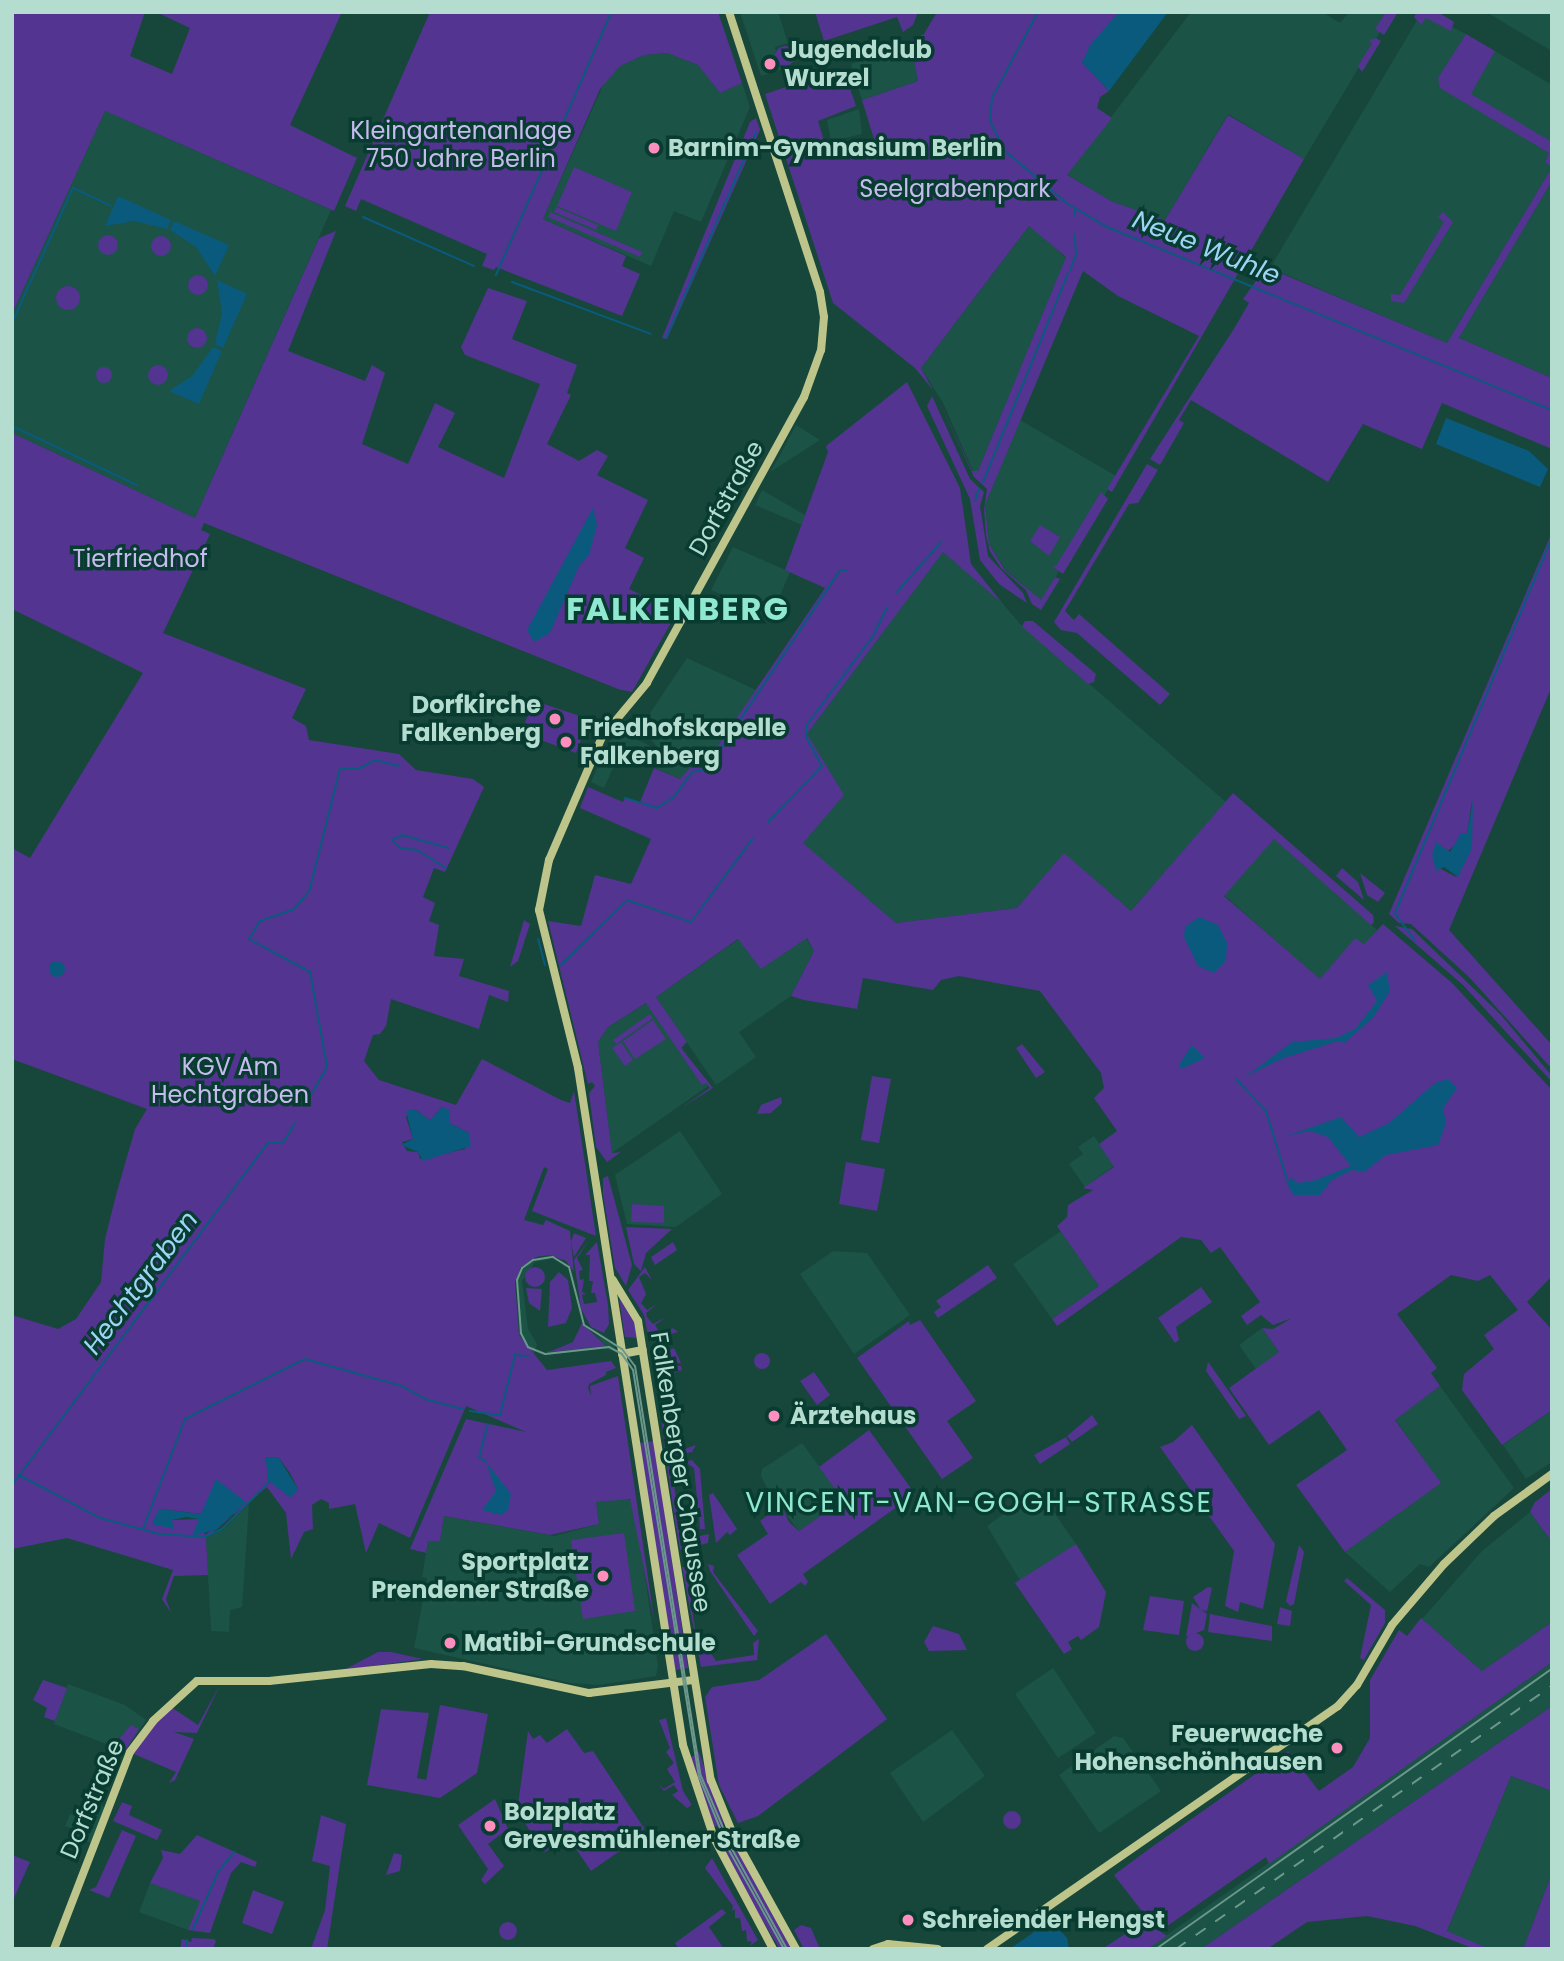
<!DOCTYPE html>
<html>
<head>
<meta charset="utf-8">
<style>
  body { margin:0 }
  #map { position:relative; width:1564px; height:1961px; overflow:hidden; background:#17473b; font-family:Poppins,sans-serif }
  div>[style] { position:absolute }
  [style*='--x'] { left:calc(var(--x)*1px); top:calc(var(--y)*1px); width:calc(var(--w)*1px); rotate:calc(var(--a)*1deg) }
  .built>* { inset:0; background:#1b5346 }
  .green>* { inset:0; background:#533490 }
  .round { border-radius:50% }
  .water>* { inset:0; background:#0a5a7d }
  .stream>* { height:2px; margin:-1px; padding:0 1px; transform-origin:1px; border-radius:1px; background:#0a5a7d }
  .major>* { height:8px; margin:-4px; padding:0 4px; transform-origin:4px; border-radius:4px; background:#bdc58a }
  .tram>* { height:2px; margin:-1px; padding:0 1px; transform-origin:1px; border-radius:1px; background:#6b988b }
  .rail>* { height:2px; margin-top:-1px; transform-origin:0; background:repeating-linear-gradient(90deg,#6b988b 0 12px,transparent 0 24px) }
  .dots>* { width:19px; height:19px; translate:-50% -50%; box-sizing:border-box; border:4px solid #093c31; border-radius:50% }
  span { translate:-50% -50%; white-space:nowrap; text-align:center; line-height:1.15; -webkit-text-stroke:7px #093c31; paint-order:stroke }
  .poi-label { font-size:24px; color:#b4ddd0; font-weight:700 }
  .left { translate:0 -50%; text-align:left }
  .right { translate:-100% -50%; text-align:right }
  .park-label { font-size:24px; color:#c6bbee }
  .street-label { font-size:24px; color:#b4ddd0 }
  .water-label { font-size:26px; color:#9ed4f4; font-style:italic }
  .quarter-label { font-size:28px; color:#8fe8cf; letter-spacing:2px }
  .district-label { font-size:32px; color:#8fe8cf; font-weight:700; letter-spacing:2px }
  .frame { position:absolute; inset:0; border:14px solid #b4ddd0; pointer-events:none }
</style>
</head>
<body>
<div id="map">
  <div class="built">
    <div style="clip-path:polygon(740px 12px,778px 12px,788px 43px,775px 47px,782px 69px,761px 76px)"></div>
    <div style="clip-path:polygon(1191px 12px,1322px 12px,1340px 23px,1349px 12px,1392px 12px,1304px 159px,1228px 114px,1165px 220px,1113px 202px,1067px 175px)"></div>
    <div style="clip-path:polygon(1422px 12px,1466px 34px,1442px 77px,1470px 94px,1495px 51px,1552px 85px,1552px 167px,1447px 343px,1270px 268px)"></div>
    <div style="clip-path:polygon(1486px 12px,1552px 12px,1552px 51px)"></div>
    <div style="clip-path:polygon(911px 44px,918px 81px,862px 100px,851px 64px)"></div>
    <div style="clip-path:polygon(667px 53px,698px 65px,720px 93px,742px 83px,750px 107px,701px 222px,674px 211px,651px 266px,543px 219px,605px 81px,620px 66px,644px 55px)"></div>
    <div style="clip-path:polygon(859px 109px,862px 134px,831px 141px,827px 120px)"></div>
    <div style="clip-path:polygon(105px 111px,331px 210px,195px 518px,12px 433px,12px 314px)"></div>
    <div style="clip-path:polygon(1552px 181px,1552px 378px,1459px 338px)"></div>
    <div style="clip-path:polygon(1030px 225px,1066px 258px,978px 471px,973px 471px,943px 403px,921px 368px)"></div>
    <div style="clip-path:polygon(1020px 420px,1116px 476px,1041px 601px,1005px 569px,989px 544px,985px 505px)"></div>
    <div style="clip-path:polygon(796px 425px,820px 440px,770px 472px,779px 457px)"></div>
    <div style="clip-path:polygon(762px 490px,805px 515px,802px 525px,755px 505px)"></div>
    <div style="clip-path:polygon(733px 547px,790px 572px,771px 617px,711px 590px)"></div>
    <div style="clip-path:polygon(943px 551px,1003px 604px,1021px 625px,1226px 802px,1131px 911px,1064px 854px,1017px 908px,896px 923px,802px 843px,807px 734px)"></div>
    <div style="clip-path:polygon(687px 658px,756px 690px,704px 766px,680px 779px,620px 752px,604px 788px,591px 782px,615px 729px,661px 751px,640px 728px)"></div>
    <div style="clip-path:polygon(1274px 838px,1377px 930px,1364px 945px,1355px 938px,1320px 980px,1224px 895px)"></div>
    <div style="clip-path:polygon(769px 918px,806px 938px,814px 951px,791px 996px,739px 1032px,756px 1057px,716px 1085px,656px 997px)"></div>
    <div style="clip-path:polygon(650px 1001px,708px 1086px,612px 1153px,598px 1042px,608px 1027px)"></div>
    <div style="clip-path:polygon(680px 1131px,722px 1194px,676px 1227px,627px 1224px,615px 1175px)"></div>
    <div style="clip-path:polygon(1094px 1136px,1114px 1166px,1085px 1187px,1069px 1164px,1083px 1154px,1078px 1147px)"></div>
    <div style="clip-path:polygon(1061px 1231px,1099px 1286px,1052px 1319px,1013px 1264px)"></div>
    <div style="clip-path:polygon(833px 1251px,867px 1253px,910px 1315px,854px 1354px,800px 1274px)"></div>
    <div style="clip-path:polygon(550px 1255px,569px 1265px,552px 1259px,535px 1262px,522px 1281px,528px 1329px,537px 1344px,534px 1354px,519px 1335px,516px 1276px,525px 1262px)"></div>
    <div style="clip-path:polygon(583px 1321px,598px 1336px,614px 1343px,615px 1351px,599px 1348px,548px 1355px,548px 1351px,606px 1346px)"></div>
    <div style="clip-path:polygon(1262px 1328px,1279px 1352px,1256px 1369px,1239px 1345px)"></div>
    <div style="clip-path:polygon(1440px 1386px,1514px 1488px,1429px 1567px,1420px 1564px,1390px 1592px,1345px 1552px,1440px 1483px,1395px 1419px)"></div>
    <div style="clip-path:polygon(1552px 1410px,1552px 1462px,1526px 1479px,1503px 1445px)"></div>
    <div style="clip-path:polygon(802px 1443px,844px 1500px,799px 1531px,770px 1494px,761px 1476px,762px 1469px)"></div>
    <div style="clip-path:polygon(1038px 1489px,1076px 1544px,1021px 1582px,987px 1526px)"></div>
    <div style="clip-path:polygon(625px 1498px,634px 1502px,658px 1665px,656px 1676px,599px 1685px,571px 1683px,414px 1648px,427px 1578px,422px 1577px,428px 1541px,440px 1541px,444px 1516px,554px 1536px,599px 1524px,596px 1502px)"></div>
    <div style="clip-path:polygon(249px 1504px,242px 1607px,230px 1610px,229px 1632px,211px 1631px,206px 1538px,223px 1530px)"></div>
    <div style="clip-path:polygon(1530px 1512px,1552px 1542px,1552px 1622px,1482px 1671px,1422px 1619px,1482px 1551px)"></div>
    <div style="clip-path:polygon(1552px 1662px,1552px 1706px,1201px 1949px,1147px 1949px)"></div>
    <div style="clip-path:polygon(1053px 1668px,1096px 1733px,1058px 1758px,1015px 1694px)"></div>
    <div style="clip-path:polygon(68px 1684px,125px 1705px,146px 1720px,125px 1751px,54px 1724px)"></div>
    <div style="clip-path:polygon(952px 1730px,985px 1776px,923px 1822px,890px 1773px)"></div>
    <div style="clip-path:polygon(1114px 1736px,1123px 1738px,1161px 1791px,1099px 1833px,1059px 1775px)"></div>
    <div style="clip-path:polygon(1511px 1776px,1552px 1791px,1552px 1873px,1523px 1949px,1490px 1949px,1447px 1932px)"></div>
    <div style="clip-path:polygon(87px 1795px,105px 1808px,91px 1843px,70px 1835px,73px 1829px,65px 1826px,70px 1814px,78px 1817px)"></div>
    <div style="clip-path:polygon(150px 1883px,201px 1901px,188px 1930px,139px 1912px)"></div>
  </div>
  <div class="green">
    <div style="clip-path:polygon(12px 12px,145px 12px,130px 56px,172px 74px,190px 28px,156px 12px,342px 12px,290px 125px,357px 158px,334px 211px,105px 111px,12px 314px)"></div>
    <div style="clip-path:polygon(430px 12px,718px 12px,742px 83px,720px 93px,698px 65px,667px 53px,644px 55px,620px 66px,600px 89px,543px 219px,626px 256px,622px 266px,640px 274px,622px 316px,496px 267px,494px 270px,482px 266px,487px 254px,361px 199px,356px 211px,345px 206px)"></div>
    <div style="clip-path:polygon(815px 12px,918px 12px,913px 25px,903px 32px,897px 17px,824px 41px)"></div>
    <div style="clip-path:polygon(937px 12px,1119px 12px,1082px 62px,1109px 91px,1100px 97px,1097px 108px,1112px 118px,1067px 175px,1113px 202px,1165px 220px,1228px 115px,1304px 159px,1112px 492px,1107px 489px,1199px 336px,1118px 296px,1083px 271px,985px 505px,989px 544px,1005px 570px,1041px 600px,1055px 577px,1060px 579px,1041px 610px,1032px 604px,1026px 590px,1001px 568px,990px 551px,986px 535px,984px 509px,987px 489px,974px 477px,936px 394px,972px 471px,978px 471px,1066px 257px,1029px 226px,921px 368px,933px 390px,915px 368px,833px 303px,765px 94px,843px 68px,856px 106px,818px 121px,828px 154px,874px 139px,862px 100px,918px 81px,910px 41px,924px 34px)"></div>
    <div style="clip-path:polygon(1386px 12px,1398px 12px,1384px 35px,1375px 29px)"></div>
    <div style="clip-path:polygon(1417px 12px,1438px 12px,1454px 22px,1451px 31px,1426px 18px,1421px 25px,1414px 17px)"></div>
    <div style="clip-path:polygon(1466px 34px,1495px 51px,1471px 94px,1552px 142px,1552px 181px,1459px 338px,1552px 378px,1552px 449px,1442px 403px,1422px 449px,1363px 424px,1328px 482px,1191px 400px,1179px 420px,1184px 423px,1160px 465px,1150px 459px,1235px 327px,1249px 303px,1243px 299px,1266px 267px,1447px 343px,1552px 167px,1545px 162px,1549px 153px,1440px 88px,1438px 78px)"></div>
    <div style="clip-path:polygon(1376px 38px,1381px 41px,1362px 72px,1358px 66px,1372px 43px,1369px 40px)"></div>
    <div class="round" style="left:775px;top:46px;width:20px;height:20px"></div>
    <div style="clip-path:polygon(756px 118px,760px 130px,667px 339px,662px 338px,750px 122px)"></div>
    <div style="clip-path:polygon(574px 167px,632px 192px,616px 231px,557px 206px)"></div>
    <div style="clip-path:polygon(556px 207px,598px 225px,596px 230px,554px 212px)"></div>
    <div style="clip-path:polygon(550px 212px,642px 252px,640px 257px,548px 217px)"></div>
    <div style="clip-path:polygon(1443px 212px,1453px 222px,1404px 303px,1391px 301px,1391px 294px,1400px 295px,1444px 222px,1438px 217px)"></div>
    <div style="clip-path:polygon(evenodd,336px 231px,288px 351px,365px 381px,372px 365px,385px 373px,362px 444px,408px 464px,435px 403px,455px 413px,438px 447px,504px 478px,540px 384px,465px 355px,461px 347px,488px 288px,527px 301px,512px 339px,577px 365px,567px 393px,571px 395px,547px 444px,579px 461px,597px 450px,608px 456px,597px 475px,648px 500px,625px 548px,644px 558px,629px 589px,677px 612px,632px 692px,618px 689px,204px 523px,201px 530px,210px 534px,163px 633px,306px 689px,292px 718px,306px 726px,309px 740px,399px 754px,416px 770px,473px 779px,484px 787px,445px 872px,434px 868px,423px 897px,435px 903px,429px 921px,439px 925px,434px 956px,464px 959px,459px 976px,509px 991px,508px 1002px,489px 995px,479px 1029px,391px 999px,386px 1026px,380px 1034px,373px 1035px,364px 1061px,379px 1080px,456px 1105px,482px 1059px,561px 1100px,570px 1103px,574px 1091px,596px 1236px,532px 1211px,548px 1169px,544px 1167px,524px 1220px,543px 1225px,546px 1220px,570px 1231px,574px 1272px,566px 1261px,550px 1255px,536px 1257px,521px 1267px,515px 1282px,519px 1335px,547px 1370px,611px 1361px,616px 1368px,606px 1372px,606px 1375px,589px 1384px,588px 1388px,591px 1396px,590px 1386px,618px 1376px,655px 1625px,630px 1499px,596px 1502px,599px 1524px,550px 1535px,444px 1516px,440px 1541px,428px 1541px,426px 1553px,410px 1549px,466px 1419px,526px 1432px,466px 1406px,410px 1538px,379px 1523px,366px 1553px,355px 1504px,329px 1509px,329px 1503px,321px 1499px,312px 1505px,313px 1529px,304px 1532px,291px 1559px,286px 1513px,267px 1487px,206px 1538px,208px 1575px,174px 1576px,166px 1599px,171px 1613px,162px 1599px,173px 1570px,67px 1538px,12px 1549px,12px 1315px,58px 1329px,76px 1319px,101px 1282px,105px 1239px,116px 1195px,135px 1129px,147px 1109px,12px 1059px,12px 848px,30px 858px,143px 673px,12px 609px,12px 433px,195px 518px,319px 238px,336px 231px,442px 1107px,449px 1123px,469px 1133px,465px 1149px,420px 1159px,418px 1152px,407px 1151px,402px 1142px,413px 1139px,406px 1117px,414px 1109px,430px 1120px,442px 1107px,336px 231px,278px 1457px,290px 1473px,298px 1489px,271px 1479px,265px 1458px,278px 1457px,336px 231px,159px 1509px,201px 1514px,235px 1514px,205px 1535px,199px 1519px,172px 1520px,159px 1509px)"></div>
    <div class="round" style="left:98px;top:235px;width:20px;height:20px"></div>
    <div class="round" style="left:151px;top:236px;width:20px;height:20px"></div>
    <div class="round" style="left:188px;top:275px;width:20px;height:20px"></div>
    <div class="round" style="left:56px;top:286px;width:24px;height:24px"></div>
    <div class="round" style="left:187px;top:328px;width:20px;height:20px"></div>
    <div class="round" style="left:148px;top:365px;width:20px;height:20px"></div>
    <div class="round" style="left:96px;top:367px;width:16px;height:16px"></div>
    <div style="clip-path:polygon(907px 382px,960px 488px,971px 564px,1003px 604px,943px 552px,807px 734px,844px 795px,803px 843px,896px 923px,1017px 908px,1064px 853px,1131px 911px,1233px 793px,1373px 915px,1374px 922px,1371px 925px,1274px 839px,1224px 896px,1320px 979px,1355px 938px,1364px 944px,1383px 924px,1452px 983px,1552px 1090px,1552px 1276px,1527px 1302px,1552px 1330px,1552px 1410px,1502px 1445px,1462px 1390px,1464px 1374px,1494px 1349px,1484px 1335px,1518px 1310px,1490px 1275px,1478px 1281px,1451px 1275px,1397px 1314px,1437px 1368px,1431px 1373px,1440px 1386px,1395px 1420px,1441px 1483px,1345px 1552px,1296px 1485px,1347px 1450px,1319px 1410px,1269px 1445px,1229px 1388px,1279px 1352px,1262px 1328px,1273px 1329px,1292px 1318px,1273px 1325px,1261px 1315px,1247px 1325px,1241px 1316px,1260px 1302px,1220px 1247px,1211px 1253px,1201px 1240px,1181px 1237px,1057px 1326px,1052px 1319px,1099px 1286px,1057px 1226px,1067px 1217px,1068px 1205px,1093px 1190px,1083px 1188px,1114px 1167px,1099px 1144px,1117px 1131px,1094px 1098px,1104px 1088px,1101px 1073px,1040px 991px,959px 976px,941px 980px,933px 990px,863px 978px,857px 1009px,804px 1000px,791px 996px,814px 951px,807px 938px,761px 969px,738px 939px,656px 997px,687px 1042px,681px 1048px,713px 1088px,681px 1108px,710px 1088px,706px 1083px,702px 1085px,646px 1003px,608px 1027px,598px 1042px,612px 1153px,621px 1152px,607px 1162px,596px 1147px,589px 1093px,595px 1086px,592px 1082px,588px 1084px,548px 921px,581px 926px,595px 875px,631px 884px,651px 839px,580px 808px,588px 787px,623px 802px,625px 798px,640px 802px,654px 768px,680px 779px,690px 768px,704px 766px,825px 588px,785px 570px,828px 452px,826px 446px)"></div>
    <div style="clip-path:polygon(932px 396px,970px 479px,984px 492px,980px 506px,988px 556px,1023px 593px,1027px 603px,999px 584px,980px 560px,970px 499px,927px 406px)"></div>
    <div style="clip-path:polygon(1147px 464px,1158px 470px,1138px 503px,1129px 504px,1065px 611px,1074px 620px,1079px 614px,1170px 694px,1160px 705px,1077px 633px,1061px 630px,1054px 622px)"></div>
    <div style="clip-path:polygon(1101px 492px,1108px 499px,1063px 574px,1052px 566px,1056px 566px)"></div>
    <div style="clip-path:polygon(1040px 525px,1060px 537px,1049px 556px,1030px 541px)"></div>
    <div style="clip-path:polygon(evenodd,1552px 532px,1552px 686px,1449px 930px,1552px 1045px,1552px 1069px,1470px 978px,1411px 924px,1399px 923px,1389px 914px,1552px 532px,1472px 801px,1470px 852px,1456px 877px,1439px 868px,1447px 852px,1467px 834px,1472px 801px)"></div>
    <div style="clip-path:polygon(1025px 621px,1033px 621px,1096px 674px,1094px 682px,1088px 684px,1026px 630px,1022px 626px)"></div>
    <div style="clip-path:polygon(532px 700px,589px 719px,576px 753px,522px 733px)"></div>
    <div style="clip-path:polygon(1342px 868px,1358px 882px,1364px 900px,1336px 876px)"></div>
    <div style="clip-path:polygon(1360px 873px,1385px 893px,1378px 902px,1367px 895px)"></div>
    <div style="clip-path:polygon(524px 920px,530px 924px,518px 961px,510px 967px)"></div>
    <div style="clip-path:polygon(1395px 926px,1412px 929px,1501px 1015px,1552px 1076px,1552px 1082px,1463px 985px)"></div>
    <div style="clip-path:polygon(650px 1014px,653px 1018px,616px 1044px,613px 1040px)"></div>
    <div style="clip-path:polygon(653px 1020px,666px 1039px,635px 1059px,623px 1041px)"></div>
    <div style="clip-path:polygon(621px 1042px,633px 1060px,625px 1066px,612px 1048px)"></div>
    <div style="clip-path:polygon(1022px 1044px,1045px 1072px,1036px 1078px,1016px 1048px)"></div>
    <div style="clip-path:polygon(872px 1076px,891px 1079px,879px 1143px,861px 1140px)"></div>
    <div style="clip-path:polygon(781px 1097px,782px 1103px,771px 1113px,757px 1114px,761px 1105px)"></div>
    <div style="clip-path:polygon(846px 1162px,885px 1169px,877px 1211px,839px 1204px)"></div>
    <div style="clip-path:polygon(608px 1176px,632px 1265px,626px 1286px,615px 1268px,603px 1194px,603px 1178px)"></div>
    <div style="clip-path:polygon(632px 1204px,664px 1206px,664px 1223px,631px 1222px)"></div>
    <div style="clip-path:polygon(626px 1227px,650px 1228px,672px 1229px,646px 1253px,641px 1271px,634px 1264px)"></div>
    <div style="clip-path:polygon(574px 1233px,586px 1238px,574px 1257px,571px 1242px)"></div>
    <div style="clip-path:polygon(590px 1239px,577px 1258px,583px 1270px,579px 1271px,580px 1280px,584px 1279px,582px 1292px,586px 1294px,582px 1295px,584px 1304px,597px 1302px,595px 1293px,591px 1293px,593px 1281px,589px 1281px,590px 1255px,585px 1255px,597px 1242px,608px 1305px,609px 1324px,604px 1333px,591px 1327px,581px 1309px,574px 1260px)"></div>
    <div style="clip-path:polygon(673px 1242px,677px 1250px,655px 1265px,651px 1257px)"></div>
    <div style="clip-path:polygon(988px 1265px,997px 1278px,938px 1318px,934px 1312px,941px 1307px,936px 1301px)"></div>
    <div style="clip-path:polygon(645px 1267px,652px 1280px,645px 1273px,639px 1277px,646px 1294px,641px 1303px,647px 1310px,657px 1304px,646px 1313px,647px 1317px,653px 1324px,666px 1317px,655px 1325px,661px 1335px,673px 1328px,678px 1332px,657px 1338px,648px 1335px,644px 1315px,628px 1290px)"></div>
    <div class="round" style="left:525px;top:1267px;width:20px;height:20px"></div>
    <div style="clip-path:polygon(559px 1272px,568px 1280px,572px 1308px,566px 1323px,548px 1327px,550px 1282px)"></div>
    <div style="clip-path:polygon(1201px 1287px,1212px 1302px,1176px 1327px,1179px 1340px,1175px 1343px,1158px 1318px)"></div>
    <div style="clip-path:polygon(526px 1288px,542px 1289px,540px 1311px,529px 1303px)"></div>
    <div style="clip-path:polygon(619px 1298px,635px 1322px,637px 1338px,625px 1337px)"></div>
    <div style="clip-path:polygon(920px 1320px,976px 1401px,947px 1421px,973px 1458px,942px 1479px,857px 1358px,909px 1321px,910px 1325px)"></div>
    <div style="clip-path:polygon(582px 1323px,606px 1346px,549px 1352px,573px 1342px)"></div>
    <div style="clip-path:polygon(674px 1348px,681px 1363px,654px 1362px,660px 1353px)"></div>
    <div class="round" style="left:754px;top:1353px;width:16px;height:16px"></div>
    <div style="clip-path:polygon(1208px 1362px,1209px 1363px,1246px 1416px,1239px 1419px,1206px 1371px)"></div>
    <div style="clip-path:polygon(654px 1364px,681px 1366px,682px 1370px,667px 1375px,656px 1372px)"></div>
    <div style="clip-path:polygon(814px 1372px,830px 1395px,817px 1405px,800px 1381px)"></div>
    <div style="clip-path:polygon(656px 1375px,666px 1378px,657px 1383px,669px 1450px,673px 1453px,696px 1445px,692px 1452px,666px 1457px)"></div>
    <div style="clip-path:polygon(1092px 1415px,1098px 1424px,1072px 1442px,1067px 1436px)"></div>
    <div style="clip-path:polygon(1192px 1425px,1275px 1544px,1263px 1609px,1240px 1602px,1238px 1612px,1225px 1606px,1234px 1551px,1160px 1447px,1173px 1442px)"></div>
    <div style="clip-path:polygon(869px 1430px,915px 1494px,803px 1574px,808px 1582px,805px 1586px,801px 1582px,770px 1604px,737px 1555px,768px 1534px,760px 1521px,781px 1505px,789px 1522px,799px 1531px,843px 1500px,819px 1467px)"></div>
    <div style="clip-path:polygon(1066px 1437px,1070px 1444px,1040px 1464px,1034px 1455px)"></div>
    <div style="clip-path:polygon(654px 1441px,687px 1661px,688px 1668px,675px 1670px,639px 1443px)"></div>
    <div style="clip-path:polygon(692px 1460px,700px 1469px,705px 1529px,700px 1529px,694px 1468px,688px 1464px,675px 1466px,672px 1471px,678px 1513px,674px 1513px,667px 1466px)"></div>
    <div style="clip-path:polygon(1552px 1489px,1552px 1542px,1530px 1512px,1535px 1502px)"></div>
    <div style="clip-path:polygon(713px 1493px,737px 1529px,730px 1535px,727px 1532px,716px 1543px,709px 1495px)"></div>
    <div style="clip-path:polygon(678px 1514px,681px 1535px,685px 1539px,709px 1534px,708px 1543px,680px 1550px,674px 1515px)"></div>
    <div style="clip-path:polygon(624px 1533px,635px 1611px,583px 1619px,571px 1540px)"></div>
    <div style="clip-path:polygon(1076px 1544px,1106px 1592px,1099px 1627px,1081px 1640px,1078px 1636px,1068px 1642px,1072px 1649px,1064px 1654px,1015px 1583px)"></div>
    <div style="clip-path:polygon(1299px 1545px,1304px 1552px,1294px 1604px,1290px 1606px,1286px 1601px)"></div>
    <div style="clip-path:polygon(708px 1564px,714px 1566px,713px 1572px,758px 1631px,754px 1636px,710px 1571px)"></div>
    <div style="clip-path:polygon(682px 1567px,686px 1567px,695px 1629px,716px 1661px,754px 1655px,753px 1643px,759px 1639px,757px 1660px,701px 1667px)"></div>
    <div style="clip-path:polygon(1347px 1578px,1385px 1610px,1385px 1623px,1364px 1660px,1360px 1658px,1371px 1605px,1344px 1581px)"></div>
    <div style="clip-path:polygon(1208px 1587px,1212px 1588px,1207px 1611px,1201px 1610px,1193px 1597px)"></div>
    <div style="clip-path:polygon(1150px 1596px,1184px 1601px,1179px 1635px,1143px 1630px)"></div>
    <div style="clip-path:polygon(1192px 1603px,1207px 1614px,1204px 1630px,1186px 1637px)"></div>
    <div style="clip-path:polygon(1280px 1607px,1292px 1611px,1290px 1626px,1277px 1624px)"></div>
    <div style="clip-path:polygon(1210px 1614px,1272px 1626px,1272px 1641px,1208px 1632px)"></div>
    <div style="clip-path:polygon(1421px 1618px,1482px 1671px,1552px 1622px,1552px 1662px,1269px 1864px,1266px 1857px,1160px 1931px,1167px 1936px,1147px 1949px,1102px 1949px,1148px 1919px,1114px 1875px,1149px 1849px,1288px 1751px,1319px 1791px,1353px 1767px,1370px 1738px,1370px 1680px,1399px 1630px,1407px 1636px)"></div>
    <div style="clip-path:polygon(933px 1626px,959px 1634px,967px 1650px,929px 1651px,924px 1642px)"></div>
    <div class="round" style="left:1186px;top:1633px;width:18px;height:18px"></div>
    <div style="clip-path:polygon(826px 1634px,887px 1719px,758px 1816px,738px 1823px,719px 1785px,705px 1697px,712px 1687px,759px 1680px)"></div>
    <div style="clip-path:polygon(378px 1652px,391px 1652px,423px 1659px,344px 1670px)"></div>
    <div style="clip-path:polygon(43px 1680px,67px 1688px,55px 1721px,44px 1717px,47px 1708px,33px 1700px)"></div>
    <div style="clip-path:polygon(221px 1683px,197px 1733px,174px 1732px,194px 1739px,175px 1780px,169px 1783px,176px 1772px,134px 1754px,145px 1733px,171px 1707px,198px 1725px)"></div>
    <div style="clip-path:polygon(440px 1705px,488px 1714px,477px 1773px,440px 1798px,367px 1785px,381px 1709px,429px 1713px,417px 1778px,426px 1780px)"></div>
    <div style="clip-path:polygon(1552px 1706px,1552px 1791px,1511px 1776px,1447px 1931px,1490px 1949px,1475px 1949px,1415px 1926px,1367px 1916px,1307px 1922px,1267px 1949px,1201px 1949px)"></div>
    <div style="clip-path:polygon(666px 1718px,683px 1791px,692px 1805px,687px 1808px,672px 1795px,678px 1791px,674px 1785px,664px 1791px,659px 1785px,664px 1789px,675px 1782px,667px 1769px,674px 1763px,666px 1752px,670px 1748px,659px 1720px)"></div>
    <div style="clip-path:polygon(131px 1725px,139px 1729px,125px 1751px,113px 1746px)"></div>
    <div style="clip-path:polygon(567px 1729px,584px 1753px,593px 1751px,644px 1828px,640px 1837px,591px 1871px,568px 1837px,545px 1852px,517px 1812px,528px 1731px,533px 1739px,540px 1735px,547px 1743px)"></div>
    <div style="clip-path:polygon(699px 1752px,723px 1822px,723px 1827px,714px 1826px,716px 1835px,689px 1759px)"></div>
    <div style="clip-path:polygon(495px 1799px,508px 1829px,488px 1844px,504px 1866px,485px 1884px,481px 1880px,488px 1869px,458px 1825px)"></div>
    <div style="clip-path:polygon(122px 1802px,132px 1806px,129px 1815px,162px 1830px,157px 1840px,113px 1821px)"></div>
    <div class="round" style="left:1003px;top:1811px;width:18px;height:18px"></div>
    <div style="clip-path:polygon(321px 1815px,346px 1824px,327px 1949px,311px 1949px,325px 1910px,330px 1866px,312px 1861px)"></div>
    <div style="clip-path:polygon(718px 1829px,727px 1830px,793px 1949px,780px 1949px,746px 1894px,717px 1839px)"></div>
    <div style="clip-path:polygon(122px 1830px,136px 1836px,109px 1898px,89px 1890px,96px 1887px)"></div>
    <div style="clip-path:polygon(197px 1835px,257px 1862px,255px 1867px,241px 1862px,231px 1873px,210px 1933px,188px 1930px,200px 1901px,150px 1883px,163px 1858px,161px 1850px,180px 1854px)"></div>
    <div style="clip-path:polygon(394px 1853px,402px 1855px,400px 1871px,386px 1875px)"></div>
    <div style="clip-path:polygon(12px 1855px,30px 1862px,14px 1898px,12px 1898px)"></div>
    <div style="clip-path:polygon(712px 1858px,758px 1940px,750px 1946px,752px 1942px,747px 1941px,746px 1930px,742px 1931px,740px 1918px,735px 1918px,735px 1909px,732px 1911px,733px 1906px,705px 1868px)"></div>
    <div style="clip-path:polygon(1552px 1873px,1552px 1949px,1523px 1949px)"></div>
    <div style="clip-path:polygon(253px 1890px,284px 1902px,272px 1934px,242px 1923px)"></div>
    <div style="clip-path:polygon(722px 1909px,726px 1913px,709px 1927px,724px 1949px,679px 1949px,675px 1943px)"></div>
    <div class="round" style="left:499px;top:1922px;width:18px;height:18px"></div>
    <div style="clip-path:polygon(801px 1925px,811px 1928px,820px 1949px,804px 1949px,794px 1930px)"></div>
    <div style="clip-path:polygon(192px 1938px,214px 1939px,216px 1941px,213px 1949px,180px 1949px,182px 1939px,191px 1942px)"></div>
  </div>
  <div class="water">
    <div style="clip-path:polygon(1119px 12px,1168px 12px,1109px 91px,1082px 63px,1090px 45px)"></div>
    <div style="clip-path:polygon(118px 196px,171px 220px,167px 229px,134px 221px,105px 226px)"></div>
    <div style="clip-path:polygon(174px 221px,229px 245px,215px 276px,196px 247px,170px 230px)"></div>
    <div style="clip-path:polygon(217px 280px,247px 294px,223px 348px,215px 344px,222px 313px)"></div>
    <div style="clip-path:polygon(213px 347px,222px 351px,199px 404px,169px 391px,192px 376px)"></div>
    <div style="clip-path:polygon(1446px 418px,1529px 451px,1548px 469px,1540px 487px,1436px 444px)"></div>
    <div style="clip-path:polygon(593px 508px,597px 525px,589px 555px,579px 566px,550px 633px,534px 642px,527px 630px)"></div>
    <div style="clip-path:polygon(1473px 800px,1472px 848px,1458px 877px,1444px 867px,1436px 871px,1432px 855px,1436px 842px,1450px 852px,1461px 833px,1467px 834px)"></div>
    <div style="clip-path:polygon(1199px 917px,1218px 925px,1227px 943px,1226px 961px,1214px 973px,1198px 966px,1184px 937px,1185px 927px)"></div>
    <div class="round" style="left:49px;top:961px;width:16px;height:16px"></div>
    <div style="clip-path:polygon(1387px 972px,1390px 991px,1373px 1018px,1344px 1043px,1338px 1041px,1281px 1059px,1245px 1077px,1292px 1042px,1336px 1038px,1356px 1028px,1377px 1001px,1368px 985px)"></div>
    <div style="clip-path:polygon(1192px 1045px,1205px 1058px,1181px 1069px,1179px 1065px)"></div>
    <div style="clip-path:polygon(1448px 1079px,1457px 1088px,1443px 1108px,1446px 1123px,1438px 1145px,1386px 1155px,1364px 1172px,1352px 1170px,1332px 1180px,1320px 1195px,1294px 1195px,1288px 1187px,1290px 1177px,1298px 1183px,1316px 1180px,1351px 1166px,1328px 1137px,1310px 1131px,1286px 1136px,1341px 1117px,1359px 1137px,1389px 1123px,1435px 1083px)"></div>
    <div style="clip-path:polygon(442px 1107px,450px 1110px,449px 1123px,469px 1133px,471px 1146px,423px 1161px,418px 1152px,401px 1145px,413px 1139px,406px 1111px,414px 1109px,430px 1120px)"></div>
    <div style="clip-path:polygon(278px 1457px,298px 1489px,291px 1498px,270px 1482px,265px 1458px)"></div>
    <div style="clip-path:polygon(486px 1462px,511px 1494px,508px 1510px,501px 1515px,482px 1510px,496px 1491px)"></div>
    <div style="clip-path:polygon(216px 1479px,246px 1502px,216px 1530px,192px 1536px,199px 1519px,186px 1517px,172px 1520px,174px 1529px,152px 1524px,159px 1509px,201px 1514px)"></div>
    <div style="clip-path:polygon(1051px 1920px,1067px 1938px,1069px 1949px,1010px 1949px)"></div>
  </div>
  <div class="stream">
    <div style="--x:1038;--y:12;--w:98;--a:118.1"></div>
    <div style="--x:992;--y:98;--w:23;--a:95"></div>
    <div style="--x:990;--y:121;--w:32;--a:64"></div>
    <div style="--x:1004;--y:150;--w:84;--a:40.2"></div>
    <div style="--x:1068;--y:204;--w:43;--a:30.7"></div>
    <div style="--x:1105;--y:226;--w:483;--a:22.4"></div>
    <div style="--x:1075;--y:210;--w:6;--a:90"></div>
    <div style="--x:363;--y:217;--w:121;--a:23.8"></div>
    <div style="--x:1070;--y:270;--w:16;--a:-68"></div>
    <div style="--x:1076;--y:255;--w:20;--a:-93"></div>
    <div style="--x:496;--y:275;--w:284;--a:-66.3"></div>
    <div style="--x:512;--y:282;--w:148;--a:20.5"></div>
    <div style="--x:12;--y:323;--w:148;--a:-65.7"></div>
    <div style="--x:73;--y:188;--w:42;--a:25.3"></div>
    <div style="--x:666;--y:338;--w:225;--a:-66.4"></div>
    <div style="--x:12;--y:426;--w:138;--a:25.3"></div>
    <div style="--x:983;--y:482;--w:225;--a:-67.8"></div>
    <div style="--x:975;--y:501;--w:13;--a:-72"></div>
    <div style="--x:896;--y:593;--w:69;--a:-48.5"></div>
    <div style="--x:625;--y:798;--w:34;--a:17"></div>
    <div style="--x:657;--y:808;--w:20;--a:-33"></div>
    <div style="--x:674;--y:797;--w:31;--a:-54"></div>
    <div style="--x:692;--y:772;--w:15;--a:-11"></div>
    <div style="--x:707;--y:769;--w:239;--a:-56.2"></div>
    <div style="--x:840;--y:570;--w:6;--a:0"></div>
    <div style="--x:768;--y:822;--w:78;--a:-46"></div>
    <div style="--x:822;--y:766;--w:33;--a:-119"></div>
    <div style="--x:806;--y:737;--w:11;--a:-90"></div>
    <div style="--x:806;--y:726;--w:112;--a:-53.3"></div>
    <div style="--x:873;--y:636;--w:32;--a:-64"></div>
    <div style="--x:446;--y:868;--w:34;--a:-148"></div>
    <div style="--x:417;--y:850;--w:17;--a:-173"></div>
    <div style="--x:400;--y:848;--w:11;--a:-135"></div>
    <div style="--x:392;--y:840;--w:11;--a:-27"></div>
    <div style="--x:402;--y:835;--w:49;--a:15.5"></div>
    <div style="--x:538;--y:939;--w:27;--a:75"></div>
    <div style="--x:1415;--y:941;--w:34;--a:-126"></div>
    <div style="--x:1395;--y:913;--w:407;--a:-67.3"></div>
    <div style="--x:561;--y:965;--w:93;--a:-44.6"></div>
    <div style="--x:627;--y:900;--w:68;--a:19"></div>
    <div style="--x:691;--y:922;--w:104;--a:-53.6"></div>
    <div style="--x:1236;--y:1079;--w:44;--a:46.8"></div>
    <div style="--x:1266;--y:1111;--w:75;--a:73"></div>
    <div style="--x:308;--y:1100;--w:38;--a:-60"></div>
    <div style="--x:327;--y:1067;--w:97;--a:-100.1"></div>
    <div style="--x:310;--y:972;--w:69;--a:-151.6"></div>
    <div style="--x:249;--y:939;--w:21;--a:-59"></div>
    <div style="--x:260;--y:921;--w:36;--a:-19"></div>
    <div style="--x:294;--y:909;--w:23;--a:-49"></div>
    <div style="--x:309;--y:892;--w:127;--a:-75.9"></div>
    <div style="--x:340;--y:769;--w:18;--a:0"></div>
    <div style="--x:358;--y:769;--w:19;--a:-28"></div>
    <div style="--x:375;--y:760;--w:25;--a:14"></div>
    <div style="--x:470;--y:1411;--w:30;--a:8"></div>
    <div style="--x:500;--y:1415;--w:62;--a:-76"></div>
    <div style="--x:515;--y:1355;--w:13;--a:4"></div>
    <div style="--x:486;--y:1462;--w:9;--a:-144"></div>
    <div style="--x:479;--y:1457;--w:34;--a:-75"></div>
    <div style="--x:19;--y:1475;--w:92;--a:28"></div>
    <div style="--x:100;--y:1518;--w:62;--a:14.9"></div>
    <div style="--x:160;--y:1534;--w:45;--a:3.8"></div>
    <div style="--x:205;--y:1537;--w:19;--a:-25"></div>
    <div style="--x:222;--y:1529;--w:66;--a:-45"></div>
    <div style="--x:269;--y:1482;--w:15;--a:-94"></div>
    <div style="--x:12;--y:1485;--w:427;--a:-53.2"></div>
    <div style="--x:268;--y:1143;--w:15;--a:0"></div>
    <div style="--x:283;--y:1143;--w:23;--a:-59"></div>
    <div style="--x:143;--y:1529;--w:118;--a:-69.1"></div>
    <div style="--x:185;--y:1419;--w:134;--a:-26.6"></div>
    <div style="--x:305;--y:1359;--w:101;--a:15.6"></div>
    <div style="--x:402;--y:1386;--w:26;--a:29"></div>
    <div style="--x:425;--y:1399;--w:39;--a:15"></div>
    <div style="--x:193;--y:1929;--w:62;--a:-66.3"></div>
    <div style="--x:218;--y:1872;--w:26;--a:-51"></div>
    <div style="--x:186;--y:1949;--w:9;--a:-84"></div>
  </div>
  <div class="major">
    <div style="--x:729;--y:12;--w:294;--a:72"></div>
    <div style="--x:820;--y:292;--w:25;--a:81"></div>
    <div style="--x:824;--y:317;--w:33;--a:95"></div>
    <div style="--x:821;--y:350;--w:50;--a:109.9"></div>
    <div style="--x:804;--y:397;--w:326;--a:118.8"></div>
    <div style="--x:647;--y:683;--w:70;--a:129.8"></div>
    <div style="--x:602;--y:737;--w:134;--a:113.3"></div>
    <div style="--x:549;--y:860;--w:51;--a:101.3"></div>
    <div style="--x:539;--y:910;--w:163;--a:76.1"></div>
    <div style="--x:578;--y:1068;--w:685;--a:81.18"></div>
    <div style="--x:683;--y:1745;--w:98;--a:71.6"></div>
    <div style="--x:714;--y:1838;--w:126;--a:62"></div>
    <div style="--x:613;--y:1280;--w:48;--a:58.6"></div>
    <div style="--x:638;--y:1321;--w:465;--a:81"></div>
    <div style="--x:711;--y:1780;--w:61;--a:68"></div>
    <div style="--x:734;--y:1837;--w:128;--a:61"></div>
    <div style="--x:622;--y:1354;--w:21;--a:-11"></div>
    <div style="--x:54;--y:1949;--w:211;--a:-68.9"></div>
    <div style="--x:130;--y:1752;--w:39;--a:-53"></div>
    <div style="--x:153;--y:1721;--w:59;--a:-42.3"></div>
    <div style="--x:197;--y:1681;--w:72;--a:0"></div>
    <div style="--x:269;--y:1681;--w:163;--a:-6"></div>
    <div style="--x:431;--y:1664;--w:32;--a:4"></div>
    <div style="--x:463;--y:1666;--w:129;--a:12.1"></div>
    <div style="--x:589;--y:1693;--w:105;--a:-7.1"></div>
    <div style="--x:873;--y:1949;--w:16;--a:-18"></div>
    <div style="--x:888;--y:1944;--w:50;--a:5.7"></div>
    <div style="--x:987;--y:1949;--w:427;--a:-34.7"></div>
    <div style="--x:1338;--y:1706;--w:28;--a:-48"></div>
    <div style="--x:1357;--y:1685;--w:69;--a:-59.7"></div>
    <div style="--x:1392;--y:1625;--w:80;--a:-49.6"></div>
    <div style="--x:1444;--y:1564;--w:69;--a:-43.8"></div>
    <div style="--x:1494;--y:1516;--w:72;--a:-35.9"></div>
  </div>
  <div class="tram">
    <div style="--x:784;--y:1949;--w:113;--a:-119.1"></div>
    <div style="--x:729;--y:1850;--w:79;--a:-112.3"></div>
    <div style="--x:699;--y:1777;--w:412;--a:-99.2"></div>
    <div style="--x:633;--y:1370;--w:19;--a:-125"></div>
    <div style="--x:622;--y:1354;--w:15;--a:-152"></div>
    <div style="--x:609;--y:1347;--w:64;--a:173.8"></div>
    <div style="--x:545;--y:1354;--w:18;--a:-158"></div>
    <div style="--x:528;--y:1347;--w:16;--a:-117"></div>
    <div style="--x:521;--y:1333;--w:53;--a:-94.3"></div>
    <div style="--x:517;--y:1280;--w:13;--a:-67"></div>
    <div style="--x:522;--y:1268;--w:14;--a:-36"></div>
    <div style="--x:533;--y:1260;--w:20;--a:-9"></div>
    <div style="--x:553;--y:1257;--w:19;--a:32"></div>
    <div style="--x:569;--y:1267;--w:60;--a:75.5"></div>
    <div style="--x:584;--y:1325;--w:45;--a:32.3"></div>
    <div style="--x:622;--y:1349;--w:21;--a:53"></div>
    <div style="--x:635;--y:1366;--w:415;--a:80.9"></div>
    <div style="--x:701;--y:1776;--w:79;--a:67"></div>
    <div style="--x:732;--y:1849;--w:114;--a:61.2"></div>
    <div style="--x:1156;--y:1949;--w:485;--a:-35.3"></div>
  </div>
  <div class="rail">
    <div style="--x:1176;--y:1949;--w:459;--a:-35"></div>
  </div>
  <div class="dots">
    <div style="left:770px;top:64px;background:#fe8ebd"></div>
    <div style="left:654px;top:148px;background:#fe8ebd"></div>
    <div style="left:555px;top:719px;background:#fe8ebd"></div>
    <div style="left:566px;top:742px;background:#fe8ebd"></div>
    <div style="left:774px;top:1416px;background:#fe8ebd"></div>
    <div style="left:603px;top:1576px;background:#fe8ebd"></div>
    <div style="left:450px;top:1643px;background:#fe8ebd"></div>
    <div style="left:1337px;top:1748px;background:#fe8ebd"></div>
    <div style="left:490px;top:1826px;background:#fe8ebd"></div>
    <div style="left:908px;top:1920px;background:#fe8ebd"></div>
  </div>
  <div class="poi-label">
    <span class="left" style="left:784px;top:64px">Jugendclub<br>Wurzel</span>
    <span class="left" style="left:668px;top:148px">Barnim-Gymnasium Berlin</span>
    <span class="right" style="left:541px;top:719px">Dorfkirche<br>Falkenberg</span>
    <span class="left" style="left:580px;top:742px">Friedhofskapelle<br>Falkenberg</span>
    <span class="left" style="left:790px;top:1416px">Ärztehaus</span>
    <span class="right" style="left:589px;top:1576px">Sportplatz<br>Prendener Straße</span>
    <span class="left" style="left:464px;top:1643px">Matibi-Grundschule</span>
    <span class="right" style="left:1323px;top:1748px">Feuerwache<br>Hohenschönhausen</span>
    <span class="left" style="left:504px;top:1826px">Bolzplatz<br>Grevesmühlener Straße</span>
    <span class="left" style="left:922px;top:1920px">Schreiender Hengst</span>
  </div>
  <div class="park-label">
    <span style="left:461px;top:145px">Kleingartenanlage<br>750 Jahre Berlin</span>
    <span style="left:955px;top:189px">Seelgrabenpark</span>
    <span style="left:140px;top:559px">Tierfriedhof</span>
    <span style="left:230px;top:1081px">KGV Am<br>Hechtgraben</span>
  </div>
  <div class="street-label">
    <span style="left:726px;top:498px;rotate:-61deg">Dorfstraße</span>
    <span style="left:681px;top:1472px;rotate:81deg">Falkenberger Chaussee</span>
    <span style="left:92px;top:1799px;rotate:-67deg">Dorfstraße</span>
  </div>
  <div class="water-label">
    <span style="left:1206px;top:248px;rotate:22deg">Neue Wuhle</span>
    <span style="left:141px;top:1283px;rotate:-53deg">Hechtgraben</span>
  </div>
  <div class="quarter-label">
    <span style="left:979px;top:1503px">VINCENT-VAN-GOGH-STRASSE</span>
  </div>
  <div class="district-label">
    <span style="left:678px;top:609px">FALKENBERG</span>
  </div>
  <div class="frame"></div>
</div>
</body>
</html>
